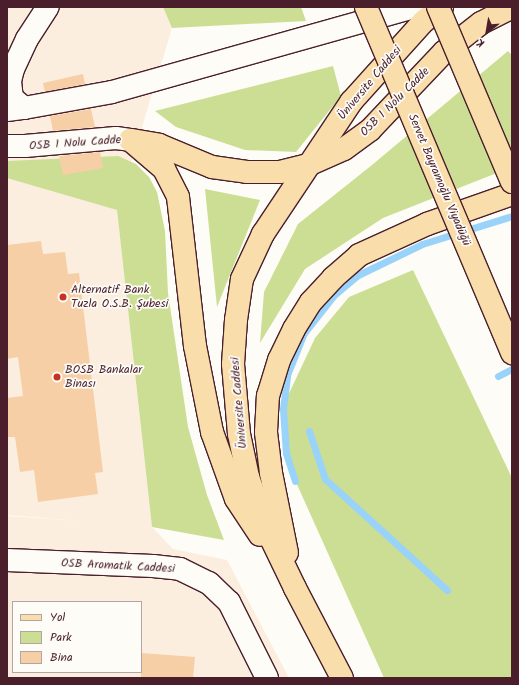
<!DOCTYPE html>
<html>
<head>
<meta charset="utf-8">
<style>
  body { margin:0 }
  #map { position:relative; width:519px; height:685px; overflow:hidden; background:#fdfcf7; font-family:Kalam,sans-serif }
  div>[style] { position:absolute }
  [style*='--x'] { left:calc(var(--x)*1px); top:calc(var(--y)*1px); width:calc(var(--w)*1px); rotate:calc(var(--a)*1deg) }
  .built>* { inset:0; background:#fbeedf }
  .green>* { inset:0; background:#ccde93 }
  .stream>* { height:7px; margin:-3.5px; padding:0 3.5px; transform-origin:3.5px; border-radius:3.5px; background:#9ad3fa }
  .building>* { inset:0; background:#f6cfa6 }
  .roads { filter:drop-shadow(1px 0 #4a1f2b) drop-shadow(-1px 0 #4a1f2b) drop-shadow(0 1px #4a1f2b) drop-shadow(0 -1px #4a1f2b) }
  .secondary>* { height:22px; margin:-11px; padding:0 11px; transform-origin:11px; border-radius:11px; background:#fdfcf7 }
  .primary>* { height:22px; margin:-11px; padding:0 11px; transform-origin:11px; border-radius:11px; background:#f9deab }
  .bridges { filter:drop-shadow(1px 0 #4a1f2b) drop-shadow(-1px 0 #4a1f2b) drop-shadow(0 1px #4a1f2b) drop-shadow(0 -1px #4a1f2b) }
  .highway-bridge>* { height:22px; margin:-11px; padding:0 11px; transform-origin:11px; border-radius:11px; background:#f9deab }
  .dots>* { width:11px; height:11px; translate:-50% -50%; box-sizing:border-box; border:2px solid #fdfcf7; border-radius:50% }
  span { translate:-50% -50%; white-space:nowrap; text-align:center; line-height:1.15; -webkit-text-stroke:3.5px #fdfcf7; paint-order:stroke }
  .street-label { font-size:12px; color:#4a1f2b }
  .poi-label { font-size:12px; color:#4a1f2b }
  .left { translate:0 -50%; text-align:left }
  .frame { position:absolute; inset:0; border:8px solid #4a1f2b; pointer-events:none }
  .legend { position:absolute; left:12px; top:601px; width:130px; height:72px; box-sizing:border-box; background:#fdfcf7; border:1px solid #b5a4a5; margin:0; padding:5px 7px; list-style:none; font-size:12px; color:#4a1f2b }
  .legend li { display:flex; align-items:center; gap:8px; height:20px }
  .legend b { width:20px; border:1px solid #b5a4a5 }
  .north { position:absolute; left:467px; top:12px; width:40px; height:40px; -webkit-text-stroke:3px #fdfcf7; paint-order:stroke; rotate:211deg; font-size:11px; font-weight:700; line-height:16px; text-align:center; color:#4a1f2b }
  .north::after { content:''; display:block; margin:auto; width:14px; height:18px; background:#4a1f2b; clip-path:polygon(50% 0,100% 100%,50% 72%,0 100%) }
</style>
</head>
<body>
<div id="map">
  <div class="built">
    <div style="clip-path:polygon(evenodd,7px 7px,163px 7px,172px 28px,117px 210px,152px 527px,173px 549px,227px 560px,289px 678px,7px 678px,7px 516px,81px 521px,7px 515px,7px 7px,13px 602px,141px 602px,141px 672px,13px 672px,13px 602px)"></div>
  </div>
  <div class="green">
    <div style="clip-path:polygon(163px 7px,301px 7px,306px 21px,172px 28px)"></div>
    <div style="clip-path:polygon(508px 51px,512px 55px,512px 167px,383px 218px,305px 269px,260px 343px,264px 292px,298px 224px,372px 165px)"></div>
    <div style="clip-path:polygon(333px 66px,341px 96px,296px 152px,245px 150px,176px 127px,155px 111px)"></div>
    <div style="clip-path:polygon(118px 156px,136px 164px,149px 177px,157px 192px,165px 231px,168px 293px,188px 427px,207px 495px,224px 540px,152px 527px,117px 210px,7px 178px,7px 161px)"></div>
    <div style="clip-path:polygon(205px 189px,260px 200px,217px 307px)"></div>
    <div style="clip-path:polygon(413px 270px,512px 478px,512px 678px,384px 678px,286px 460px,285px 402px,315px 338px,349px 297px)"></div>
  </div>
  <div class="stream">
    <div style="--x:498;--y:376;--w:16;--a:-27"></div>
    <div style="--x:309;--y:431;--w:51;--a:71.6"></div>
    <div style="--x:325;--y:479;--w:165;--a:42.3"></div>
    <div style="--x:295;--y:481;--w:29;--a:-108"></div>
    <div style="--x:286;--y:453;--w:44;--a:-93.9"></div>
    <div style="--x:283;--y:409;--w:34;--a:-83"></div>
    <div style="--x:287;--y:375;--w:45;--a:-68"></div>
    <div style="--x:304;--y:333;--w:48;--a:-51.7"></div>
    <div style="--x:334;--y:295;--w:31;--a:-40"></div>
    <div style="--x:358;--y:275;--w:71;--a:-25.8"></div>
    <div style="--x:422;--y:244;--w:94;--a:-17.3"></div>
  </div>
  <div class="building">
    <div style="clip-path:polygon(83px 74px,85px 84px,45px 92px,43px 83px)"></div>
    <div style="clip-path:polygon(91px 109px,95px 127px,53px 131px,50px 116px)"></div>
    <div style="clip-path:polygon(100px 152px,103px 168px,63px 175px,59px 156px)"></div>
    <div style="clip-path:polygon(41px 241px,43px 254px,65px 252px,68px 274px,79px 273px,103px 472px,95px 473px,98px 494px,38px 502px,34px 470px,20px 472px,15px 437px,7px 437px,7px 398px,23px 396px,18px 357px,7px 359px,7px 245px)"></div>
    <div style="clip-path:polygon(141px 653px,195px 657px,193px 678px,141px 678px)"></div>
  </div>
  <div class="roads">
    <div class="secondary">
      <div style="--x:24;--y:108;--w:16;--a:-140"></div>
      <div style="--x:12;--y:98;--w:17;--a:-97"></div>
      <div style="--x:10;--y:81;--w:12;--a:-76"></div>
      <div style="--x:13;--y:69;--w:33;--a:-65"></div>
      <div style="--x:27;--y:39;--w:38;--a:-57"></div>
      <div style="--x:7;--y:110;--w:17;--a:-7"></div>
      <div style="--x:24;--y:108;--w:89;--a:-10.3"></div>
      <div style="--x:112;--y:92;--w:315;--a:-15.7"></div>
      <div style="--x:7;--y:146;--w:18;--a:0"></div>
      <div style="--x:25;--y:146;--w:91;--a:-5"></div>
      <div style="--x:116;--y:138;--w:14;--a:8"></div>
      <div style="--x:7;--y:560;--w:146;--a:2.4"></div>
      <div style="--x:153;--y:566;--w:27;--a:6"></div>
      <div style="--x:180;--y:569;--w:32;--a:26"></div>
      <div style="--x:209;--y:583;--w:28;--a:44"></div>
      <div style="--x:229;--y:602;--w:85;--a:63.4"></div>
    </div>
    <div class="primary">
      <div style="--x:130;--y:140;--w:45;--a:40.5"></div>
      <div style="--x:164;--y:169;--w:31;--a:63"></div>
      <div style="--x:178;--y:197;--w:150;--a:83.5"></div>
      <div style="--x:195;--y:346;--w:88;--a:78.8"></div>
      <div style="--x:212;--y:432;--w:71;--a:70.3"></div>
      <div style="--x:236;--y:499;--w:43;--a:56.3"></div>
      <div style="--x:132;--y:140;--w:27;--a:10"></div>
      <div style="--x:159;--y:145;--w:57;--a:22.5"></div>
      <div style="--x:212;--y:167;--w:35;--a:8"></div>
      <div style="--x:247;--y:172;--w:33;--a:0"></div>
      <div style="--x:280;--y:172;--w:29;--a:-14"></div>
      <div style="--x:308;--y:165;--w:39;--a:-24"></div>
      <div style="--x:344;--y:149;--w:32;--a:-36"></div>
      <div style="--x:370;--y:130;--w:108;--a:-46.5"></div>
      <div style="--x:444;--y:52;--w:47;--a:-38.1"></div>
      <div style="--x:481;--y:23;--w:35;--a:-27"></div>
      <div style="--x:287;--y:553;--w:82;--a:-101.3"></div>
      <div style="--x:271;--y:473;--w:41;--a:-97"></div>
      <div style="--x:266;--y:432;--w:36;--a:-87"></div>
      <div style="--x:268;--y:396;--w:38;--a:-73"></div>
      <div style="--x:279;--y:360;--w:34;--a:-64"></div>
      <div style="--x:294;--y:329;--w:32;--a:-58"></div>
      <div style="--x:311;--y:302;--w:33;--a:-47"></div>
      <div style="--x:333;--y:278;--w:35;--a:-41"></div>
      <div style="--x:359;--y:255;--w:75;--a:-24.5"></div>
      <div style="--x:427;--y:224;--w:90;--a:-19.4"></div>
      <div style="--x:342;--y:678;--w:102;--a:-117.6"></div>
      <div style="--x:295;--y:588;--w:71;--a:-115.8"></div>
      <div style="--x:264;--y:524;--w:50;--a:-108.8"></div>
      <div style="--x:248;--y:477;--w:44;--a:-101.8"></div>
      <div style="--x:239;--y:434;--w:70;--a:-94.9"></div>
      <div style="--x:233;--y:364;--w:44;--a:-86.1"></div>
      <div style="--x:236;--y:320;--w:41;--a:-81.7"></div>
      <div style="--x:242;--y:279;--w:50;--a:-65"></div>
      <div style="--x:263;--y:234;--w:159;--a:-56.3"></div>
      <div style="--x:351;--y:102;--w:109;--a:-48"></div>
      <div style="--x:424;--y:21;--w:23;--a:-38"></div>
    </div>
  </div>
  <div class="bridges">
    <div class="highway-bridge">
      <div style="--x:366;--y:7;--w:376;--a:67.1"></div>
      <div style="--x:438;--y:7;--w:190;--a:67.1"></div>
    </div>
  </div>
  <div class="dots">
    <div style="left:63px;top:297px;background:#c8321e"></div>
    <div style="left:57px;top:377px;background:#c8321e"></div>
  </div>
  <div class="street-label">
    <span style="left:370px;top:83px;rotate:-50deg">Üniversite Caddesi</span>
    <span style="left:395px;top:102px;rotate:-45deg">OSB 1 Nolu Cadde</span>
    <span style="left:75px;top:143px;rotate:-4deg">OSB 1 Nolu Cadde</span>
    <span style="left:439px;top:180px;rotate:67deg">Servet Bayramoğlu Viyadüğü</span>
    <span style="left:239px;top:403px;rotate:-95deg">Üniversite Caddesi</span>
    <span style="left:118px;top:566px;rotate:3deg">OSB Aromatik Caddesi</span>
  </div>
  <div class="poi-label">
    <span class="left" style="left:71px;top:297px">Alternatif Bank<br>Tuzla O.S.B. Şubesi</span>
    <span class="left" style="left:65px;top:377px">BOSB Bankalar<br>Binası</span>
  </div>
  <div class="frame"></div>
  <ul class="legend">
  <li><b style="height:5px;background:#f9deab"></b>Yol</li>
  <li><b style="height:11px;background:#ccde93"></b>Park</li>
  <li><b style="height:11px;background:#f6cfa6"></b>Bina</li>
  </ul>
  <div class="north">K</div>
</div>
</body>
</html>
